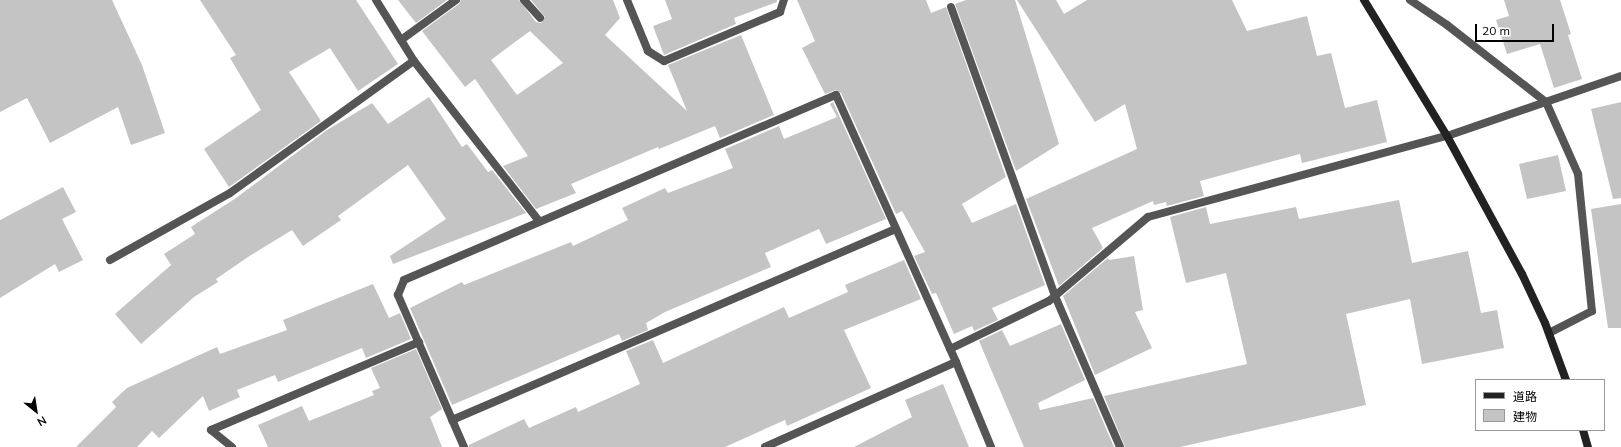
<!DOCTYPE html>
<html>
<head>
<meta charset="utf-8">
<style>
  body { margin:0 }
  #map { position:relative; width:1621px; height:447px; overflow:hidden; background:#fff; font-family:Mulish,"Noto Sans JP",sans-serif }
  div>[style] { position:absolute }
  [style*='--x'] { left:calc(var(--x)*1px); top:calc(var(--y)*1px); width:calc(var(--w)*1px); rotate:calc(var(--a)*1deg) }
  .building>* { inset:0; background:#c4c4c4 }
  .lane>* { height:8px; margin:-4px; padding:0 4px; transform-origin:4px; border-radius:4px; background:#555 }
  .secondary>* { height:8px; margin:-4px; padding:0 4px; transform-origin:4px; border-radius:4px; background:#222 }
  span { translate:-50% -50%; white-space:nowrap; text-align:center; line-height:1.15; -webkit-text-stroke:3px #fff; paint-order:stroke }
  .legend { position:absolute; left:1475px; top:379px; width:130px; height:52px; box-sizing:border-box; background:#fff; border:1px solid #999; margin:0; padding:5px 7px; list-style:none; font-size:12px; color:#000 }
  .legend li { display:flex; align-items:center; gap:8px; height:20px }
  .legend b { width:20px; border:1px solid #999 }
  .north { position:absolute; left:16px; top:391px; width:40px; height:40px; -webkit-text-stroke:3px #fff; paint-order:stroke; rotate:150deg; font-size:11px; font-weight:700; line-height:16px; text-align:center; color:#000 }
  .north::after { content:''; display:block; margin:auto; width:14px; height:18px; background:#000; clip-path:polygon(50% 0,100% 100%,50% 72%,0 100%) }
  .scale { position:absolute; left:1475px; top:24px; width:79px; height:18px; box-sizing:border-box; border:2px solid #000; border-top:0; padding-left:5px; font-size:12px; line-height:14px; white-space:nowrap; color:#000; -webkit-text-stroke:3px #fff; paint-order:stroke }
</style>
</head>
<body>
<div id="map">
  <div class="building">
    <div style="clip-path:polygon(0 0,112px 0,142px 65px,165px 133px,131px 145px,118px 107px,50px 143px,27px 98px,0 112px)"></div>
    <div style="clip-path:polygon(200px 0,356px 0,398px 64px,358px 91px,330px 48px,289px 72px,321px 121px,229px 187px,204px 149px,261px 110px,230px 58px,236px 55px)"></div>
    <div style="clip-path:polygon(398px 0,447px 0,416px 23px)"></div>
    <div style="clip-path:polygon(evenodd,461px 0,519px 0,536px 22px,541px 23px,545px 17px,531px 0,613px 0,620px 18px,605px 35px,687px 111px,668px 65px,741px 35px,774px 115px,720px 138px,715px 126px,659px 149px,658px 147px,571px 184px,576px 193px,536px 209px,503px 166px,528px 156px,475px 79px,465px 87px,422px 31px,459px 4px,461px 0,530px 31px,563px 63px,517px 95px,491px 60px,530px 31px)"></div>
    <div style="clip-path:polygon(665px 0,777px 0,777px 2px,734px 18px,736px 24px,664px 55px,653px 26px,672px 19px)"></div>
    <div style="clip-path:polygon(797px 0,926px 0,931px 13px,946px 7px,1006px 177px,962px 204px,972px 223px,1016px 204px,1045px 285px,992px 308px,998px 320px,974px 331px,972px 326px,954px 334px,936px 293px,932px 294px,914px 256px,925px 252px,902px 211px,896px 214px,841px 93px,836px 90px,825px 94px,802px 48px,815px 41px)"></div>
    <div style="clip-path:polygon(966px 0,1015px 0,1059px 144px,1016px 171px,955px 4px)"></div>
    <div style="clip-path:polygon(1017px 0,1056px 0,1064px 14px,1087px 0,1232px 0,1247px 31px,1307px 16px,1317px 56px,1331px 53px,1345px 108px,1377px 100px,1387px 142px,1302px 163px,1300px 154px,1200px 181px,1204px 196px,1167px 206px,1166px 202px,1154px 205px,1153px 201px,1092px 228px,1103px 248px,1059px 286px,1026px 199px,1137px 149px,1125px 104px,1095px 122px)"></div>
    <div style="clip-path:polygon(1504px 0,1560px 0,1571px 34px,1568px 35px,1582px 79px,1554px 88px,1540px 44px,1507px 54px,1496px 20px,1509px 16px)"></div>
    <div style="clip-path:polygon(429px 97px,462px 147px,467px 144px,488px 172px,492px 170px,526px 213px,393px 264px,390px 256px,446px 219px,408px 165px,338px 216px,341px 220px,303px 246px,292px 230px,248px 257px,216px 279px,218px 282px,194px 297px,141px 344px,115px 314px,171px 265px,164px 254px,195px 234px,191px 227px,236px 198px,327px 130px,372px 103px,388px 124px)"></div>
    <div style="clip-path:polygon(833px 102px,886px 219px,826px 244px,819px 229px,765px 253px,771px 267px,665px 312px,646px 323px,648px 330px,622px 341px,619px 334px,452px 405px,410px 308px,462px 282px,464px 285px,571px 242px,573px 246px,628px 220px,622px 208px,665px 188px,668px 193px,733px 168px,725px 149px,779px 126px,784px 139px,837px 117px,830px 104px)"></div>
    <div style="clip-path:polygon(1621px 102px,1621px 198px,1613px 199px,1591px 109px)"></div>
    <div style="clip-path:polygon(1558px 155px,1566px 191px,1527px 199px,1519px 164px)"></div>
    <div style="clip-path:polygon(63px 187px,76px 212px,62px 219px,83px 260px,59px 272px,55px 264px,0 298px,0 220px)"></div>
    <div style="clip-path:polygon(1399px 200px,1412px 263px,1468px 251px,1481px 313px,1497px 310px,1504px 348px,1422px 364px,1410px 299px,1346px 314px,1366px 405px,1180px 447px,1125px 447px,1104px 396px,1247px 364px,1226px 273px,1186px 283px,1170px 217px,1206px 207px,1210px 224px,1296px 207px,1299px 219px)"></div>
    <div style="clip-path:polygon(1621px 204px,1621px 328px,1608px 328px,1591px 209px)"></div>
    <div style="clip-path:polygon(1134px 256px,1143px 310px,1135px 312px,1152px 348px,1095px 375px,1063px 296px,1108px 258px,1109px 260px)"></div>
    <div style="clip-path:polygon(904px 260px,921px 299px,844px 330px,871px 388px,787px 426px,785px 420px,725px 447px,469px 447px,469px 445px,524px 419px,529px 428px,576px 407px,578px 412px,640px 384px,626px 351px,653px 340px,663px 363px,784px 307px,789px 318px,848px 292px,845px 285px)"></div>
    <div style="clip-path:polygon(373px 284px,389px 318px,400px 313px,411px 339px,366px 358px,362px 348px,278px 382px,275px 375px,237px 390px,240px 397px,209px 411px,203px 396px,159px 438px,152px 431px,137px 447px,76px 447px,116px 407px,112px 402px,127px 388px,217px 347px,220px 354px,287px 330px,283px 320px)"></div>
    <div style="clip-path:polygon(1061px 324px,1085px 380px,1038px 403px,1040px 410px,1093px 398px,1114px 447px,1024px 447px,979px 341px,1002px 330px,1010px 346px)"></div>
    <div style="clip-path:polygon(416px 349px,442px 409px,430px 417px,442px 447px,268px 447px,258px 425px,302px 406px,309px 421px,374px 395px,372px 391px,380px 388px,371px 368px)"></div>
    <div style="clip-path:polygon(943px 384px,969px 447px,854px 447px,912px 417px,905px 400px)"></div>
  </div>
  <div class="lane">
    <div style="--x:376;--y:0;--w:72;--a:58.1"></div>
    <div style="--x:414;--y:61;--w:203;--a:52"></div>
    <div style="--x:524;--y:0;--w:24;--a:48"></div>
    <div style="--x:627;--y:0;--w:55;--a:67.6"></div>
    <div style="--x:648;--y:51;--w:19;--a:32"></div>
    <div style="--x:664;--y:61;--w:126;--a:-22.9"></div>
    <div style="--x:780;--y:12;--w:13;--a:-72"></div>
    <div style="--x:1410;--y:0;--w:45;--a:34"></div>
    <div style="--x:1447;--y:25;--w:125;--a:37.9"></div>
    <div style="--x:1546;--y:102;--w:79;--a:66"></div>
    <div style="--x:1578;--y:174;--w:138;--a:84.2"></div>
    <div style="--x:1592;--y:311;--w:48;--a:152.9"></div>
    <div style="--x:951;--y:7;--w:307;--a:70.2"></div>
    <div style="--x:1055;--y:296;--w:164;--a:66.7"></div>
    <div style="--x:401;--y:40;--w:68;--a:-36"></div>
    <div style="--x:110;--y:260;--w:137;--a:-29.2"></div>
    <div style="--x:230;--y:193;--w:226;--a:-35.7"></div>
    <div style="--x:950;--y:349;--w:110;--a:-25.9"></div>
    <div style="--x:1049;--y:301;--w:130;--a:-40.3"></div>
    <div style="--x:1148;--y:217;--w:310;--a:-15.2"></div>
    <div style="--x:1447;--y:136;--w:184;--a:-19"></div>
    <div style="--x:452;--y:420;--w:483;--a:-23.3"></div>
    <div style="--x:232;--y:447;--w:27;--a:-141"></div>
    <div style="--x:211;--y:430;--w:226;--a:-22.9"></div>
    <div style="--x:464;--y:447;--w:166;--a:-113.5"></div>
    <div style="--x:398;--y:295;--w:16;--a:-68"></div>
    <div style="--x:404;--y:280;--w:470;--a:-23.2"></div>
    <div style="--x:836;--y:95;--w:293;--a:65.8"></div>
    <div style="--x:956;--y:362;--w:92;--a:67.6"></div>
    <div style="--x:765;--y:447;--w:209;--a:-24"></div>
  </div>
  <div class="secondary">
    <div style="--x:1364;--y:0;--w:159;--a:58.6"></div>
    <div style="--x:1447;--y:136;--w:157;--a:61.5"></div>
    <div style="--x:1522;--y:274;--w:54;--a:64.9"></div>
    <div style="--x:1545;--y:323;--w:61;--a:69.8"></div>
    <div style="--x:1583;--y:430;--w:18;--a:74"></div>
  </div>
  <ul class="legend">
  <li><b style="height:5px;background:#222"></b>道路</li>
  <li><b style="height:11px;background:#c4c4c4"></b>建物</li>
  </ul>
  <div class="north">N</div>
  <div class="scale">20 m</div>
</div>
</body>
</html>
